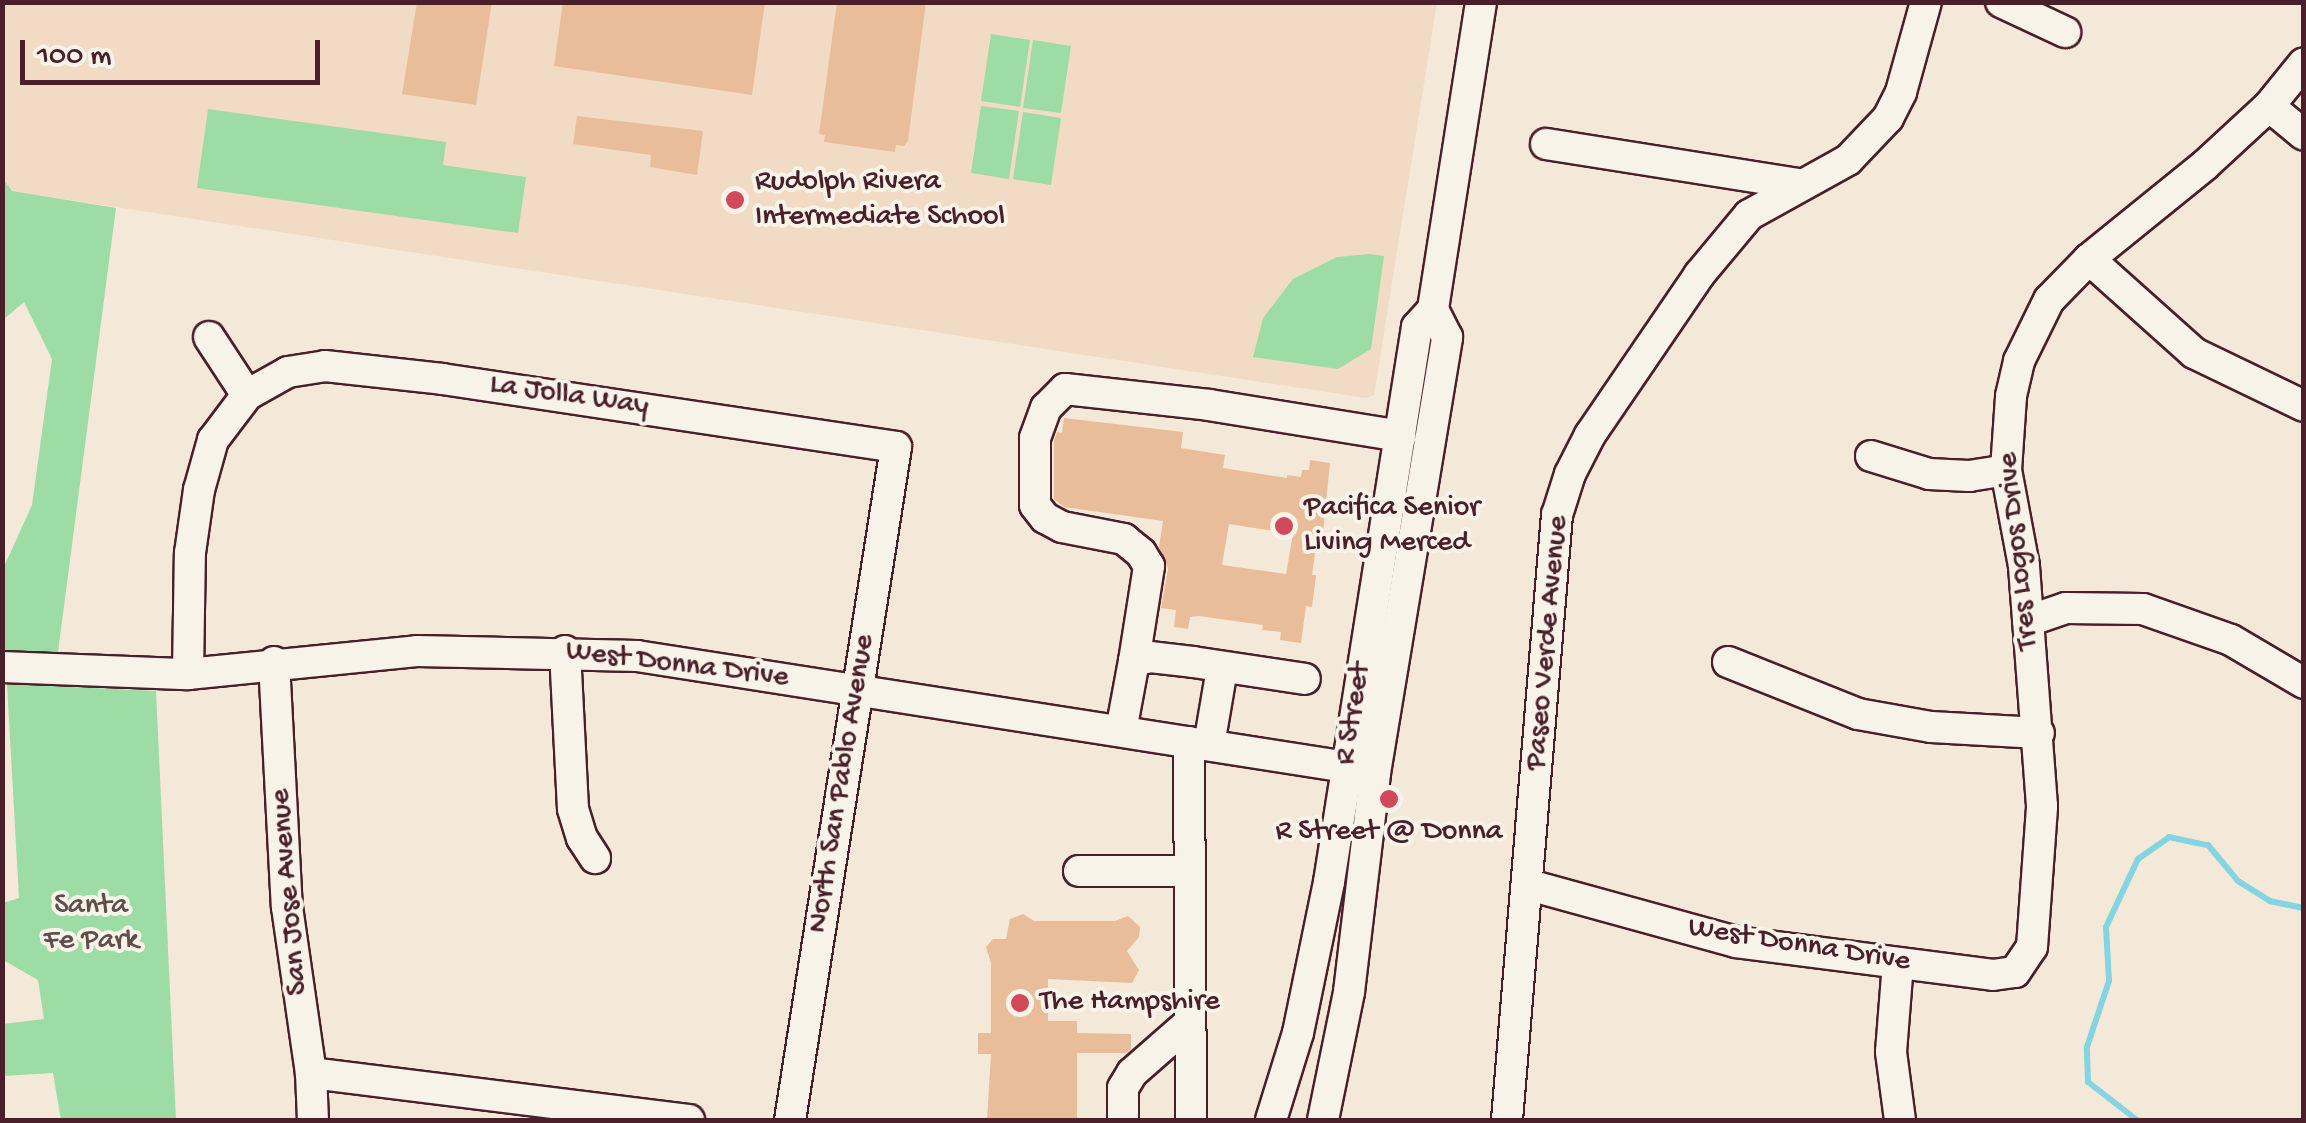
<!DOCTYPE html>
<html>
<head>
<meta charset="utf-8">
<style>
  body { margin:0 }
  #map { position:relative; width:2306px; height:1123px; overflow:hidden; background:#f4e8d8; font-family:"Gochi Hand",sans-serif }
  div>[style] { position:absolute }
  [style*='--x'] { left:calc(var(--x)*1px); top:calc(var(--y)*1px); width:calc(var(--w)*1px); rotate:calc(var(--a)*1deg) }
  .built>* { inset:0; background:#f1dbc5 }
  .green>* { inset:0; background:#9ddca5 }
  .stream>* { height:6px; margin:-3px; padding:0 3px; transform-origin:3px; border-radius:3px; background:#84d4e1 }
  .building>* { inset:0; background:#eabd9a }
  .roads { filter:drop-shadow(2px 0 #4a1f2b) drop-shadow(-2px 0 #4a1f2b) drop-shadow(0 2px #4a1f2b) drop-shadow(0 -2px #4a1f2b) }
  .minor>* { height:30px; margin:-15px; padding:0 15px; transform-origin:15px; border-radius:15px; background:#f7f3e8 }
  .dots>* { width:28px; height:28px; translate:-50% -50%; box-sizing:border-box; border:5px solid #f7f3e8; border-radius:50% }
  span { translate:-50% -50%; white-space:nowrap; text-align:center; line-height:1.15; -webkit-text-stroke:8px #f7f3e8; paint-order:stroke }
  .poi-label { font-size:30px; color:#4a1f2b }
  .left { translate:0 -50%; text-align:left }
  .street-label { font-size:30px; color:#4a1f2b }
  .park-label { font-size:30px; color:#5f4e4a }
  .frame { position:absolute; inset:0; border:5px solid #4a1f2b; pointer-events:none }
  .scale { position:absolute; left:20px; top:40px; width:300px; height:45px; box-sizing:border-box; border:5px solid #4a1f2b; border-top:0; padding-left:12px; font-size:30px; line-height:35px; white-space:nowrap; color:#4a1f2b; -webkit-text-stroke:8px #f7f3e8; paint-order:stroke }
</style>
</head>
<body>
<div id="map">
  <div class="built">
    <div style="clip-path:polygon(3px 3px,1437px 3px,1374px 395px,1366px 398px,11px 191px,3px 177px)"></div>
  </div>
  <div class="green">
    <div style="clip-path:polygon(991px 34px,1030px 40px,1020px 107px,981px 101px)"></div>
    <div style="clip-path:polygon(1033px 40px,1071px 46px,1061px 113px,1023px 108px)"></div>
    <div style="clip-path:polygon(981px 106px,1019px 111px,1009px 179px,971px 173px)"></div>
    <div style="clip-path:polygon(208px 109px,446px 142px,443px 165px,526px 177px,518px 233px,197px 188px)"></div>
    <div style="clip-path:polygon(1023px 112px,1061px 118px,1051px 185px,1013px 179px)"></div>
    <div style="clip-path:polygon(2px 177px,12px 191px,116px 208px,58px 652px,3px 652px,3px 569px,32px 505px,52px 359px,24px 302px,3px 320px)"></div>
    <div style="clip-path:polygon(1370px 254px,1384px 256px,1371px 349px,1338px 369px,1253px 357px,1263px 318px,1293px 279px,1337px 257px)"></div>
    <div style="clip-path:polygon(7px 684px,156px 691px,176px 1120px,61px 1120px,53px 1073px,3px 1076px,3px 1024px,44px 1019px,38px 980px,3px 960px,3px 903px,19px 898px)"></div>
  </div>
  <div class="stream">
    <div style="--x:2137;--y:1120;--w:62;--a:-142.2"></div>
    <div style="--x:2088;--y:1082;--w:35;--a:-92"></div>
    <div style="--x:2087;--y:1047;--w:70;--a:-71.6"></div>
    <div style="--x:2109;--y:981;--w:54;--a:-93.2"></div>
    <div style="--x:2106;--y:927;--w:75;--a:-64.8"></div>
    <div style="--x:2138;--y:859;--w:38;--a:-35"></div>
    <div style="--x:2169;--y:837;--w:40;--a:12"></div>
    <div style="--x:2208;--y:845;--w:47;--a:50.2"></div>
    <div style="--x:2238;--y:881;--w:38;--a:32"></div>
    <div style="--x:2270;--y:901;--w:35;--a:12"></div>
  </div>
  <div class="building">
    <div style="clip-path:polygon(417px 2px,492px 2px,476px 105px,402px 94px)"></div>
    <div style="clip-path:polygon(563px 2px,765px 2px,752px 95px,554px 66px)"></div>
    <div style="clip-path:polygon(837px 2px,926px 2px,908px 141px,904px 146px,896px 145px,895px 152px,824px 142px,825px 135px,819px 134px)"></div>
    <div style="clip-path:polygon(577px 116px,703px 131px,697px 175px,650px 167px,651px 155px,573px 144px)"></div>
    <div style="clip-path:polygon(evenodd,1064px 418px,1183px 432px,1181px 448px,1225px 455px,1223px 468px,1287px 478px,1287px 475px,1301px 477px,1302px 470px,1309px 470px,1310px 460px,1330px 463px,1323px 533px,1318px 532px,1312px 575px,1316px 575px,1312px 607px,1306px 606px,1301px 643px,1280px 640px,1281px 632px,1262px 630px,1263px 625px,1199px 616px,1190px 617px,1188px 629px,1174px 627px,1176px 610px,1161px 608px,1168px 569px,1159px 547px,1163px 521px,1064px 507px,1054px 499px,1054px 441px,1057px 432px,1062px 433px,1064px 418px,1229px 524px,1293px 534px,1286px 574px,1222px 565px,1229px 524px)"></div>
    <div style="clip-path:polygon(1023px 914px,1034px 921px,1115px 921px,1128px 916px,1140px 927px,1139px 937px,1127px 951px,1139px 970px,1132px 983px,1048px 979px,1048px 1021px,1077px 1021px,1077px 1033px,1131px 1034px,1131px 1049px,1126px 1053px,1077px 1053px,1077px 1120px,987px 1120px,991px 1054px,978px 1054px,978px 1033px,991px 1033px,991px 963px,986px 947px,993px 939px,1006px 939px,1010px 919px)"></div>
  </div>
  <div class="roads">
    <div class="minor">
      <div style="--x:2001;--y:2;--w:71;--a:25.1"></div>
      <div style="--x:2269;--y:106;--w:45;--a:39.6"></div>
      <div style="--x:1546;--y:144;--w:255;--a:9"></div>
      <div style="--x:2089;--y:259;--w:141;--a:41.8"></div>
      <div style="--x:2194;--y:353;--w:122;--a:25.7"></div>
      <div style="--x:209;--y:337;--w:69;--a:56.8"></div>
      <div style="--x:1871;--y:456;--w:61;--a:17.2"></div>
      <div style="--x:1929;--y:474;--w:40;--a:2.9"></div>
      <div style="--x:1969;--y:476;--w:37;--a:-9"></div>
      <div style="--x:2028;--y:621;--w:40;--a:-18.9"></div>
      <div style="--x:2066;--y:608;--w:77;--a:0.7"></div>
      <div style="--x:2143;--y:609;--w:93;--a:19.4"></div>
      <div style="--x:2231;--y:640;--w:85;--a:30.5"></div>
      <div style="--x:565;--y:651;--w:158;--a:87.1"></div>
      <div style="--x:573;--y:809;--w:30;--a:73"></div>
      <div style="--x:582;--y:838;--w:24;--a:57"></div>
      <div style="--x:1134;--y:661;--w:96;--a:-81"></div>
      <div style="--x:1149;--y:566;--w:15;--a:-122"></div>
      <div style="--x:1141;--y:553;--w:22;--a:-141"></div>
      <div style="--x:1124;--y:539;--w:63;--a:-169"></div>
      <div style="--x:1062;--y:527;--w:19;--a:-152"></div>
      <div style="--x:1045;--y:518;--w:16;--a:-128"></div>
      <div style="--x:1035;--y:505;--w:67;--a:-90"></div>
      <div style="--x:1035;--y:438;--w:32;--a:-70"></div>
      <div style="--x:1046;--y:408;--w:27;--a:-45"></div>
      <div style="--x:1065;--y:389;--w:145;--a:6.3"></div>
      <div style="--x:1209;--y:405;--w:194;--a:9.2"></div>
      <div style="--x:274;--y:662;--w:245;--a:87"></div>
      <div style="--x:287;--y:907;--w:168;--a:81.8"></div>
      <div style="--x:311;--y:1073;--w:47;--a:87.6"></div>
      <div style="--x:1728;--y:662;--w:140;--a:21.8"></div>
      <div style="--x:1858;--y:714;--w:74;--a:10.1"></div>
      <div style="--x:1931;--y:727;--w:108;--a:3.2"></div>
      <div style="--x:2;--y:667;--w:186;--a:2.2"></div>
      <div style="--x:188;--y:674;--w:230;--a:-5.7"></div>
      <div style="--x:417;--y:651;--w:220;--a:1.3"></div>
      <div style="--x:637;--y:656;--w:719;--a:8.89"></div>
      <div style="--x:188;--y:674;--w:121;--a:-89.1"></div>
      <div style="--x:190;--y:553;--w:64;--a:-81.9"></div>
      <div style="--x:199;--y:490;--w:52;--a:-74.4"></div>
      <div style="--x:213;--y:440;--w:56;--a:-52.9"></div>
      <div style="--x:247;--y:395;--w:47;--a:-29.3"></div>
      <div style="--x:288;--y:372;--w:37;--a:-9"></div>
      <div style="--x:325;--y:366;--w:118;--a:6.3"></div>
      <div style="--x:442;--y:379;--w:459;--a:8.5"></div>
      <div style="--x:896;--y:447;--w:681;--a:98.95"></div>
      <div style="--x:1121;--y:731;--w:71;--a:-79.5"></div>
      <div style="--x:1134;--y:661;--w:16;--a:-14"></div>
      <div style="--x:1150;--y:657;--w:43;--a:6.6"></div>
      <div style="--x:1193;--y:662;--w:113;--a:8.6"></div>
      <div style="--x:1189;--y:742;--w:378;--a:89.7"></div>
      <div style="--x:1209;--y:745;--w:77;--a:-80.3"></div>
      <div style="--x:1079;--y:871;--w:108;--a:0"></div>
      <div style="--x:1529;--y:885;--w:215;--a:15.4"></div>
      <div style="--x:1736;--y:942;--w:259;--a:7.3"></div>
      <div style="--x:1993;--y:975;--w:22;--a:-8"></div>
      <div style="--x:2015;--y:972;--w:30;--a:-56"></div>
      <div style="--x:2032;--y:947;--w:141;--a:-85.9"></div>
      <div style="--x:2042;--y:806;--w:241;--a:-94.3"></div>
      <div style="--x:2024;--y:566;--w:98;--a:-100.6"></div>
      <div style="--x:2006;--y:470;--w:74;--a:-86.1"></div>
      <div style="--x:2011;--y:396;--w:36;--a:-77"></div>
      <div style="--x:2019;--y:361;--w:68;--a:-63.8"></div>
      <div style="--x:2049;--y:300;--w:57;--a:-45.7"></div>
      <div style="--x:2089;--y:259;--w:149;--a:-39"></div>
      <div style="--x:2205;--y:165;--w:87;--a:-42.7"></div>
      <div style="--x:2269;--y:106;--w:55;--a:-50.9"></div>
      <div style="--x:1898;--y:963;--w:89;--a:94.5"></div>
      <div style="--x:1891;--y:1052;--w:69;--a:82.5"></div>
      <div style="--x:311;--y:1073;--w:381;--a:7.1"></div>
      <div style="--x:1123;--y:1120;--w:32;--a:-90"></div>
      <div style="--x:1123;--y:1088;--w:17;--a:-59"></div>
      <div style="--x:1132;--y:1073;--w:74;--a:-41.2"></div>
      <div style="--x:1271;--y:1120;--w:91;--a:-72.8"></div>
      <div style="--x:1298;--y:1033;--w:154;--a:-78.4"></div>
      <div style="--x:1329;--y:882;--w:562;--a:-80.99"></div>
      <div style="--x:1417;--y:327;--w:24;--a:-48"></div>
      <div style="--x:1433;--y:309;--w:311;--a:-81.1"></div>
      <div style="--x:1323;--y:1120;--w:131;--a:-78.5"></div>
      <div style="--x:1349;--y:992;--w:221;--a:-83.2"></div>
      <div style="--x:1375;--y:773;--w:442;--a:-80.6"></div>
      <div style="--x:1447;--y:337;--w:31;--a:-117"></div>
      <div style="--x:1507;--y:1120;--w:607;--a:-85.28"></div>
      <div style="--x:1557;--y:515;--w:43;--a:-72.4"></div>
      <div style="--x:1570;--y:474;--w:44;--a:-62.9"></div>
      <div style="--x:1590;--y:435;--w:194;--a:-55.7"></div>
      <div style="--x:1699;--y:275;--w:78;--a:-50.2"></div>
      <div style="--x:1749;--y:215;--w:113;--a:-29.1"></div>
      <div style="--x:1848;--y:160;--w:58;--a:-46.4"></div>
      <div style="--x:1888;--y:118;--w:29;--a:-63"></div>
      <div style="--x:1901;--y:92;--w:93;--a:-74.5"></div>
    </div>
  </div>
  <div class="dots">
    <div style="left:735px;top:200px;background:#d1495b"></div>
    <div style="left:1284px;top:526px;background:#d1495b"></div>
    <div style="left:1389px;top:799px;background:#d1495b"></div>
    <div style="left:1020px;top:1003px;background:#d1495b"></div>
  </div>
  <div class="poi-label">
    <span class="left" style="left:755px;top:200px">Rudolph Rivera<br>Intermediate School</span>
    <span class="left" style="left:1304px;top:526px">Pacifica Senior<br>Living Merced</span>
    <span style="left:1389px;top:833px">R Street @ Donna</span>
    <span class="left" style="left:1040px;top:1003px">The Hampshire</span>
  </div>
  <div class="street-label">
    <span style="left:569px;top:397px;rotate:8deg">La Jolla Way</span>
    <span style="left:2020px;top:551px;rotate:-96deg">Tres Logos Drive</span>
    <span style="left:1549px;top:643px;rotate:-85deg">Paseo Verde Avenue</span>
    <span style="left:677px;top:666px;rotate:7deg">West Donna Drive</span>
    <span style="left:1355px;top:714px;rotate:-81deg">R Street</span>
    <span style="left:843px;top:784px;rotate:-81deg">North San Pablo Avenue</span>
    <span style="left:291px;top:892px;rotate:-95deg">San Jose Avenue</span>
    <span style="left:1799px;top:946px;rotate:9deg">West Donna Drive</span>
  </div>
  <div class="park-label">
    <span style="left:91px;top:924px">Santa<br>Fe Park</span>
  </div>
  <div class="frame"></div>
  <div class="scale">100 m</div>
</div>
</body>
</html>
